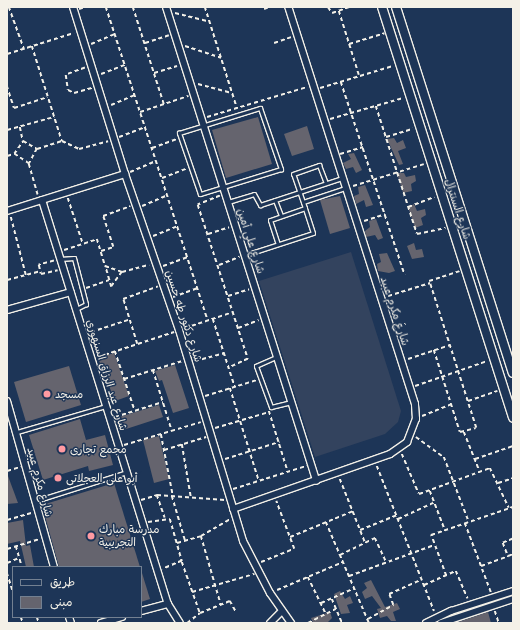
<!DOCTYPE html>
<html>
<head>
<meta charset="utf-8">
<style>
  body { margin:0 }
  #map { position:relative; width:520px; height:630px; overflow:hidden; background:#1d3557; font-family:"Playpen Sans","Playpen Sans Arabic",sans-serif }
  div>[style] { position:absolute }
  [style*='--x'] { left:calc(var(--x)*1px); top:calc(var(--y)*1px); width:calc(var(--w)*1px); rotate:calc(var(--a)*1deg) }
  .built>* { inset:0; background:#33435e }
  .building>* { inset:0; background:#65646e }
  .path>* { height:1.5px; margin-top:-0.75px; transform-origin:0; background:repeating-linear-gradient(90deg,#f4f1e8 0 4px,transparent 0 7px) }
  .roads { filter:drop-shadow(1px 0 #f4f1e8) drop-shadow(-1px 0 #f4f1e8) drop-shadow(0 1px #f4f1e8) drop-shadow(0 -1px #f4f1e8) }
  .service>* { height:3px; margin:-1.5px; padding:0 1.5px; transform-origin:1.5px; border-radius:1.5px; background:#1d3557 }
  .minor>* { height:6px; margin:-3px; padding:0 3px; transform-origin:3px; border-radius:3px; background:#1d3557 }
  .tertiary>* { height:8px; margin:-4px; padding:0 4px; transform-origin:4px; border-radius:4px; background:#1d3557 }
  .dots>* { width:11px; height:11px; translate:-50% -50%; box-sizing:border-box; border:2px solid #1d3557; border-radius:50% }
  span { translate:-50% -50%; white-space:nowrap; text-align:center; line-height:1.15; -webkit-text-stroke:3px #1d3557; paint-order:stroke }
  .street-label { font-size:11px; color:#f4f1e8 }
  .poi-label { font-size:11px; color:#f4f1e8 }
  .left { translate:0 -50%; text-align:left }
  .frame { position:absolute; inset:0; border:8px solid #f4f1e8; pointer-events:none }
  .legend { position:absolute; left:12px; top:566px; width:130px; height:52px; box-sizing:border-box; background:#1d3557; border:1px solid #738091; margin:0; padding:5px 7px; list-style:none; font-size:12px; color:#f4f1e8 }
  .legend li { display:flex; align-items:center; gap:8px; height:20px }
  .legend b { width:20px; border:1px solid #738091 }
</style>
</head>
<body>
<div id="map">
  <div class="built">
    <div style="clip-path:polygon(351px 252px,401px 411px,398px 422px,385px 434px,315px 457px,259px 281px)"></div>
  </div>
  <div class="building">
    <div style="clip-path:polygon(258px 117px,272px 164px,226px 178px,212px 130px)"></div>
    <div style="clip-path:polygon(307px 126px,314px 149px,292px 156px,284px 134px)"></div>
    <div style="clip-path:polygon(394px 138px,397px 143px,403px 140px,406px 148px,398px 151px,403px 164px,399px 165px,387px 139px)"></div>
    <div style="clip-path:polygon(354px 153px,362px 170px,356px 173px,353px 167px,346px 169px,343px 163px,351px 159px,348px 154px)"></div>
    <div style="clip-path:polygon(397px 173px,404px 173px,406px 177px,415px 175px,416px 181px,411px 184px,412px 191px,403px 193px)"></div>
    <div style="clip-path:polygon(365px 185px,373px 205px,366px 207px,364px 200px,356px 204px,354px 196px,359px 194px,358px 187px)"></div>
    <div style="clip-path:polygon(340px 196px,350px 228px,330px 234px,320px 200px)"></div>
    <div style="clip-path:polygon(414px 204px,417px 211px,425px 209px,426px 215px,421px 218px,423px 225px,415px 228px,408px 207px)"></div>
    <div style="clip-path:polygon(376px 219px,383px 238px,378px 240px,375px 235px,366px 237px,365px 231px,370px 227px,369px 221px)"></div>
    <div style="clip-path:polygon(414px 243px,416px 250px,422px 249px,424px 257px,412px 259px,407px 246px)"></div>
    <div style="clip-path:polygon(387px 253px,395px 271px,389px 273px,378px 271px,377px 264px,381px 262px,379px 254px)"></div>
    <div style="clip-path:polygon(114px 353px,129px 396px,115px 401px,98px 358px)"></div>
    <div style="clip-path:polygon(175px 365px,189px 408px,173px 413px,162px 380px,159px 381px,155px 371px)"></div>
    <div style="clip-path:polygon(69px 366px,81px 405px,26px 422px,14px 382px)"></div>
    <div style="clip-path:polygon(159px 405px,163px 417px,120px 431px,116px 418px)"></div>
    <div style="clip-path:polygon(80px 419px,86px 440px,105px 435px,113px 465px,89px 471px,88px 466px,43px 480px,29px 435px)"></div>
    <div style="clip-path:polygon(159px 436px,169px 479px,154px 483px,143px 440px)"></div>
    <div style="clip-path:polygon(8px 476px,18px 503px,7px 504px)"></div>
    <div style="clip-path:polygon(114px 483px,140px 567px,59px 567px,42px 505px)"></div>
    <div style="clip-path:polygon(23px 520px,26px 546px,30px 545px,34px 567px,26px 567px,20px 541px,7px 544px,7px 523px)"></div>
    <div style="clip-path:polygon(142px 573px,150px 599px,141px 602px,141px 574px)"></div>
    <div style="clip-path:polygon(371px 580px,385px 607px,397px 603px,400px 609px,393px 612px,396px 621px,391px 621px,387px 616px,380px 618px,377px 609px,381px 608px,372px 596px,365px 599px,362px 592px,367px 588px,364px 583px)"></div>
    <div style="clip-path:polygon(340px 591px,345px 599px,350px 596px,353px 603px,347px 605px,350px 613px,341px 614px,334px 594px)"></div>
    <div style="clip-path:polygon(330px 612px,332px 618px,327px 623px,313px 623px,311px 618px)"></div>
    <div style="clip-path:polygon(488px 612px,491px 623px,455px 623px)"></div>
  </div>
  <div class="path">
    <div style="--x:9;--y:7;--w:45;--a:70.3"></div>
    <div style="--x:106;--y:7;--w:329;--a:72"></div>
    <div style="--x:133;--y:7;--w:102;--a:72.3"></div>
    <div style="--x:205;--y:7;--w:106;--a:72.4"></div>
    <div style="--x:328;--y:7;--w:7;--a:56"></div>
    <div style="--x:332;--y:13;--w:18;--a:-19"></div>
    <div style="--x:79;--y:9;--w:6;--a:-18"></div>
    <div style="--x:264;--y:9;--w:5;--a:-22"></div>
    <div style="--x:339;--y:11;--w:67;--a:72.6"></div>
    <div style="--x:175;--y:13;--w:36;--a:14"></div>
    <div style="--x:145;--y:43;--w:25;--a:-18"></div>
    <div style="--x:274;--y:43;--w:18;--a:-19"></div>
    <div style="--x:91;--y:44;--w:26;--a:-23"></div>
    <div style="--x:349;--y:44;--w:37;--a:-17"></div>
    <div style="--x:32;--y:46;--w:100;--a:72.5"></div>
    <div style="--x:185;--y:46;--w:38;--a:18"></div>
    <div style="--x:7;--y:54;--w:70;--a:-17.4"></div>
    <div style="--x:85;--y:68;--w:20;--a:160"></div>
    <div style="--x:66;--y:75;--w:15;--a:82"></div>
    <div style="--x:68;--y:90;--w:7;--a:27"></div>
    <div style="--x:74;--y:93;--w:19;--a:-16"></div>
    <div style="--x:154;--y:73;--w:24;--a:-17"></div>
    <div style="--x:101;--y:74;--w:26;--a:-21"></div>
    <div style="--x:341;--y:82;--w:203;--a:71.7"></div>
    <div style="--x:198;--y:84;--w:35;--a:15"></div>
    <div style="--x:7;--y:86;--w:23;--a:72"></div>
    <div style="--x:14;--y:108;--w:35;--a:-18"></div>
    <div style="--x:320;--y:88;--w:76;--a:-16.8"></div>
    <div style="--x:111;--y:105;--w:26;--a:-23"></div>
    <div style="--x:376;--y:106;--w:134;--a:72.2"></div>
    <div style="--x:417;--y:234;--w:29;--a:-12"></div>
    <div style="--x:140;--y:112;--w:51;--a:-18.4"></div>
    <div style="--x:207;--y:117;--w:104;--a:-16.7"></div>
    <div style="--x:330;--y:119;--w:76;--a:-16"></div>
    <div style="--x:20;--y:127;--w:14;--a:78"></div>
    <div style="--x:23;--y:141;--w:16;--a:30"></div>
    <div style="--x:37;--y:149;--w:17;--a:118"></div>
    <div style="--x:29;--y:164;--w:18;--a:-146"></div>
    <div style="--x:14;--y:154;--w:16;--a:-55"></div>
    <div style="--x:7;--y:130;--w:49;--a:-15.5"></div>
    <div style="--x:119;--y:137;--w:28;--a:-21"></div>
    <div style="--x:386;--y:137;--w:28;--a:-17"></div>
    <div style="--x:152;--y:148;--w:27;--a:-20"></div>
    <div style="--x:37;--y:149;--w:26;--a:-18"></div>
    <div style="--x:62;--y:141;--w:19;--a:25"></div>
    <div style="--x:79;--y:149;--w:30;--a:-15"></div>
    <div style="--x:340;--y:154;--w:24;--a:-17"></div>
    <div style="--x:7;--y:156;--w:7;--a:-16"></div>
    <div style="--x:29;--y:164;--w:32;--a:74"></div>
    <div style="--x:130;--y:172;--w:28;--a:-23"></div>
    <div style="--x:162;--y:178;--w:26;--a:-21"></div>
    <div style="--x:353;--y:186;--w:74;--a:-17.2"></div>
    <div style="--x:220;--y:196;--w:24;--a:158"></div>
    <div style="--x:198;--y:205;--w:162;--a:72"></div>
    <div style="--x:248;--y:359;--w:21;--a:155"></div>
    <div style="--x:68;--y:198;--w:48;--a:71.9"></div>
    <div style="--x:142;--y:206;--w:28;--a:-23"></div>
    <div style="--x:408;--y:207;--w:28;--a:-21"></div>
    <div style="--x:11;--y:217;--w:60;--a:75.5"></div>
    <div style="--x:364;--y:221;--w:22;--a:-18"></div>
    <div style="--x:208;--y:234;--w:22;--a:-18"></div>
    <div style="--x:153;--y:236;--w:27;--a:-22"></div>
    <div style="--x:64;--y:250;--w:35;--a:-18"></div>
    <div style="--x:97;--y:239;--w:28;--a:73"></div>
    <div style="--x:105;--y:266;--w:18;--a:19"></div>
    <div style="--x:122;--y:272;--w:19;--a:126"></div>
    <div style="--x:111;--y:287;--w:22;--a:-106"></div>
    <div style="--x:101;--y:251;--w:13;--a:-18"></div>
    <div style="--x:113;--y:247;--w:33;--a:-108"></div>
    <div style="--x:103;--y:216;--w:29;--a:-20"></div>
    <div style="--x:54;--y:261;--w:16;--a:165"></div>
    <div style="--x:39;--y:265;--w:9;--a:77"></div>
    <div style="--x:41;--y:274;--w:17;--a:-13"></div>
    <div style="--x:219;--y:265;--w:22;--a:-22"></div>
    <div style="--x:163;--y:266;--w:27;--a:-20"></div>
    <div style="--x:122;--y:272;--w:28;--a:-15"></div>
    <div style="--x:7;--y:280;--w:34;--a:-15"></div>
    <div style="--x:86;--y:288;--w:24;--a:-19"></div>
    <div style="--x:228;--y:296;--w:22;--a:-18"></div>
    <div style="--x:388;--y:296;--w:44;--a:-17.2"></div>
    <div style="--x:173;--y:297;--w:27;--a:-20"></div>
    <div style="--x:213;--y:319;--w:71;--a:72.1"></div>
    <div style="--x:398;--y:327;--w:8;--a:-23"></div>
    <div style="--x:185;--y:328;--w:51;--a:-18.4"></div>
    <div style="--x:238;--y:328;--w:22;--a:-21"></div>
    <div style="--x:91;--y:332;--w:40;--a:-18"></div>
    <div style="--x:137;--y:344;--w:47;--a:-107.3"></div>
    <div style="--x:123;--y:299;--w:37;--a:-20"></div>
    <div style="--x:434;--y:350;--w:86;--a:72.4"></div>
    <div style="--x:460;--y:432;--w:16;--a:-14"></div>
    <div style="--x:476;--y:428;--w:154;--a:-107.7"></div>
    <div style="--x:429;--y:281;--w:32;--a:-18"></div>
    <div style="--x:115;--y:351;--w:63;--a:71.6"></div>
    <div style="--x:98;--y:357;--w:80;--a:-18.2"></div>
    <div style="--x:408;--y:359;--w:44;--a:-18.4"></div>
    <div style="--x:195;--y:361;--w:30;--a:-15"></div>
    <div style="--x:153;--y:370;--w:64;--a:72.7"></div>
    <div style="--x:124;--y:379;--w:61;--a:-17.2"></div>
    <div style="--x:415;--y:386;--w:76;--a:-19.1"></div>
    <div style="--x:230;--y:388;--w:97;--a:72.7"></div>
    <div style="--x:205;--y:396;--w:54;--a:-17.1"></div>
    <div style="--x:468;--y:401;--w:31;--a:-19"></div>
    <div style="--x:269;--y:411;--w:64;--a:72.7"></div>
    <div style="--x:422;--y:416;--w:31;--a:-22"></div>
    <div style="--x:115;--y:417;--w:50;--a:-17.4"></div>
    <div style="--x:215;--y:428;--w:56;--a:-16.5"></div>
    <div style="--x:464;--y:432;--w:43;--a:68.2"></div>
    <div style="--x:161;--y:434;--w:63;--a:79"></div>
    <div style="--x:416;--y:437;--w:34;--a:36"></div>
    <div style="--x:444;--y:457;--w:70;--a:69"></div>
    <div style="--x:182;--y:444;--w:54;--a:80.4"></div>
    <div style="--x:124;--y:445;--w:80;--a:-16.6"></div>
    <div style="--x:164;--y:450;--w:44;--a:-17.2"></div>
    <div style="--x:402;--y:454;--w:43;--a:67"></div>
    <div style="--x:419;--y:494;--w:76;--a:-20.1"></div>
    <div style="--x:490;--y:468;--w:44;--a:64.6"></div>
    <div style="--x:225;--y:459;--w:57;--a:-17.5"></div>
    <div style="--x:475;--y:459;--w:40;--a:-18.9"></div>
    <div style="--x:377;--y:466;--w:156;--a:68.5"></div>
    <div style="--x:7;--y:471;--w:14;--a:-17"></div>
    <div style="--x:340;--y:479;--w:68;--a:68.4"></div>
    <div style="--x:498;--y:483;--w:16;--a:-18"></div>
    <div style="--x:233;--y:489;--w:77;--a:-17.5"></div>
    <div style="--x:430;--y:491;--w:42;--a:69"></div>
    <div style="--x:157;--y:495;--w:24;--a:71"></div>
    <div style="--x:172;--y:496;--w:46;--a:73.5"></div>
    <div style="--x:141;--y:500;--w:17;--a:-17"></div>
    <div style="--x:157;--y:495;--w:68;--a:4.2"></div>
    <div style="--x:398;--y:519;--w:41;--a:-24.7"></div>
    <div style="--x:7;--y:520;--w:26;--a:-16"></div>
    <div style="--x:148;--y:522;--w:22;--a:-8"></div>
    <div style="--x:170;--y:519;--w:44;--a:74.1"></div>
    <div style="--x:182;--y:561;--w:21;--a:157"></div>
    <div style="--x:326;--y:522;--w:110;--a:66.9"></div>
    <div style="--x:465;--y:523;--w:74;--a:69.4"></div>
    <div style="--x:360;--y:530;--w:40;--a:-22"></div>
    <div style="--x:201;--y:536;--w:72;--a:73.8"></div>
    <div style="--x:290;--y:537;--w:68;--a:-22.4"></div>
    <div style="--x:513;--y:539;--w:11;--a:158"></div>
    <div style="--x:503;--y:543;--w:14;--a:69"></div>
    <div style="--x:508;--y:556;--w:5;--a:-22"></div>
    <div style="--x:177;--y:543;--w:25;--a:-16"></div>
    <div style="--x:201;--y:536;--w:34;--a:-30"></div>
    <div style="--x:16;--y:546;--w:22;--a:74"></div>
    <div style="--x:7;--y:549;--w:34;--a:-17"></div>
    <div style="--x:340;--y:555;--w:39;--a:-26"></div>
    <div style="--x:375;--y:538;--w:26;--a:65"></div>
    <div style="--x:182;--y:562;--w:54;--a:70.6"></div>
    <div style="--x:261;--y:562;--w:35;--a:-22"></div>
    <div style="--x:294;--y:549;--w:51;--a:-110.6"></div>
    <div style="--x:7;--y:563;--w:13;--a:-23"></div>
    <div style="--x:481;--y:566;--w:29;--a:-20"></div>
    <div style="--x:7;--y:573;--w:20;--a:72"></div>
    <div style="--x:349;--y:576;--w:90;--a:-20"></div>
    <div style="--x:446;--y:576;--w:44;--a:-110.1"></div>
    <div style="--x:431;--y:535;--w:87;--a:-18.9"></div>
    <div style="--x:308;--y:577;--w:41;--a:64.1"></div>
    <div style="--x:424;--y:585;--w:35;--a:-24"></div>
    <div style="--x:456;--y:571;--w:30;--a:67"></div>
    <div style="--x:277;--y:590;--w:72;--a:-23"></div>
    <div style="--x:192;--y:592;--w:65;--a:-16.2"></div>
    <div style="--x:332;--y:599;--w:26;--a:67"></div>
    <div style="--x:321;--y:603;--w:36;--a:-24"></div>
    <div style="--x:495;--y:611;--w:13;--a:72"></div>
    <div style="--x:21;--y:617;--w:6;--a:72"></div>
    <div style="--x:37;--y:617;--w:6;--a:72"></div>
    <div style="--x:368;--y:619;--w:29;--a:-29"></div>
    <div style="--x:393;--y:605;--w:12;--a:-110"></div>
    <div style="--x:389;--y:594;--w:36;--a:-24"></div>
    <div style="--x:187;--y:623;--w:16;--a:-38"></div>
    <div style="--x:200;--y:613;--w:32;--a:-22"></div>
    <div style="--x:230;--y:601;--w:13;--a:61"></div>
    <div style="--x:308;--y:623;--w:31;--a:-27"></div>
  </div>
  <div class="roads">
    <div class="service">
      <div style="--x:260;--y:108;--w:65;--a:71"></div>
      <div style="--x:281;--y:169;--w:85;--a:162.8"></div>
      <div style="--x:200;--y:194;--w:65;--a:-109"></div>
      <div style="--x:179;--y:133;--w:85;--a:-17.2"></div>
      <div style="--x:275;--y:200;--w:17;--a:69"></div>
      <div style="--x:228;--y:202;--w:27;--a:-17"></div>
      <div style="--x:254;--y:194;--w:13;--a:61"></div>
      <div style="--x:260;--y:205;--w:86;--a:-18.2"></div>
      <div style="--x:303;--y:202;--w:44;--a:-18.4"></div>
      <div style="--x:305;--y:208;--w:36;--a:-109"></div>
      <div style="--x:293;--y:174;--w:28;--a:-19"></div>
      <div style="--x:319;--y:165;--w:19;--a:69"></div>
      <div style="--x:245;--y:255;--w:71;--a:-17.9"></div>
      <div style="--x:313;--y:233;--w:26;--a:-108"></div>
      <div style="--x:305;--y:208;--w:37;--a:161"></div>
      <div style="--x:270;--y:220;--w:25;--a:72"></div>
      <div style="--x:60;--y:259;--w:14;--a:-4"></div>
      <div style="--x:74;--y:258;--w:48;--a:75.4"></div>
      <div style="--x:86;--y:304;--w:11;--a:153"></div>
      <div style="--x:276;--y:357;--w:22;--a:156"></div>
      <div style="--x:256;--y:366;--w:44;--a:69.9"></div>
      <div style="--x:271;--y:407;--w:21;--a:-14"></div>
      <div style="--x:17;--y:432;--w:93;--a:-16.3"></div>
      <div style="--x:35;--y:501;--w:96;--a:-17.5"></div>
    </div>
    <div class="minor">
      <div style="--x:73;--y:7;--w:175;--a:72.7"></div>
      <div style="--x:125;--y:174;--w:165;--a:70.9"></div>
      <div style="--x:179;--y:330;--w:220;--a:73.1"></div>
      <div style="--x:243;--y:541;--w:59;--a:62.6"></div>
      <div style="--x:270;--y:593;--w:37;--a:55"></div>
      <div style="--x:166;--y:7;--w:497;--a:72.4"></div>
      <div style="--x:42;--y:200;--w:423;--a:72.7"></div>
      <div style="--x:168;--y:604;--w:22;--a:58"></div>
      <div style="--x:7;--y:211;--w:124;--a:-17.4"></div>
      <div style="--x:7;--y:310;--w:66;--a:-15.7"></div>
      <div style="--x:7;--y:401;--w:173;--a:74.2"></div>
      <div style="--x:233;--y:509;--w:166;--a:-19.3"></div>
      <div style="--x:390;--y:454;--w:21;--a:-35"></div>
      <div style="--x:407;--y:442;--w:25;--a:-69"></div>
      <div style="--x:416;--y:419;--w:15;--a:-94"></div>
      <div style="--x:415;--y:404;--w:417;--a:-107.7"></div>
      <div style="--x:141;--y:611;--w:28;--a:-15"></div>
      <div style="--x:69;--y:617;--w:6;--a:72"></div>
      <div style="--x:101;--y:623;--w:22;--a:-16"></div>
      <div style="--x:270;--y:623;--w:17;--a:-45"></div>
      <div style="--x:426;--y:623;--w:28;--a:-26"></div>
      <div style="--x:451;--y:611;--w:65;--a:-17.9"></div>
      <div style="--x:441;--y:623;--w:76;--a:-18.4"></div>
    </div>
    <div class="tertiary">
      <div style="--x:382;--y:7;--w:431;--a:72.3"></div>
      <div style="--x:396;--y:7;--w:384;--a:72.3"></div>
    </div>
  </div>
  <div class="dots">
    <div style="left:47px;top:394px;background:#ff9aa2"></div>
    <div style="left:62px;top:449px;background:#ff9aa2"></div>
    <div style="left:58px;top:478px;background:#ff9aa2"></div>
    <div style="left:91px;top:536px;background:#ff9aa2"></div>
  </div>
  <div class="street-label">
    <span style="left:458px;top:209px;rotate:72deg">شارع السنترال</span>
    <span style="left:251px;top:241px;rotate:72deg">شارع علي أمين</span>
    <span style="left:395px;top:311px;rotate:72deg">شارع مكرم عبيد</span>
    <span style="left:184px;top:316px;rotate:72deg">شارع دكتور طه حسين</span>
    <span style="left:107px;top:375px;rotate:73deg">شارع عبد الرزاق السنهوري</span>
    <span style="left:40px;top:482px;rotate:75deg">شارع مكرم عبيد</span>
  </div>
  <div class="poi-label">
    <span class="left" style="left:55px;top:394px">مسجد</span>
    <span class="left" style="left:70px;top:449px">مجمع تجارى</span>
    <span class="left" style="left:66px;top:478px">أبو على العجلاتى</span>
    <span class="left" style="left:99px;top:536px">مدرسة مبارك<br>التجريبية</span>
  </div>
  <div class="frame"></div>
  <ul class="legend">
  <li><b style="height:5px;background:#1d3557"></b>طريق</li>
  <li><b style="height:11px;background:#65646e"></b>مبنى</li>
  </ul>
</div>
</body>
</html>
